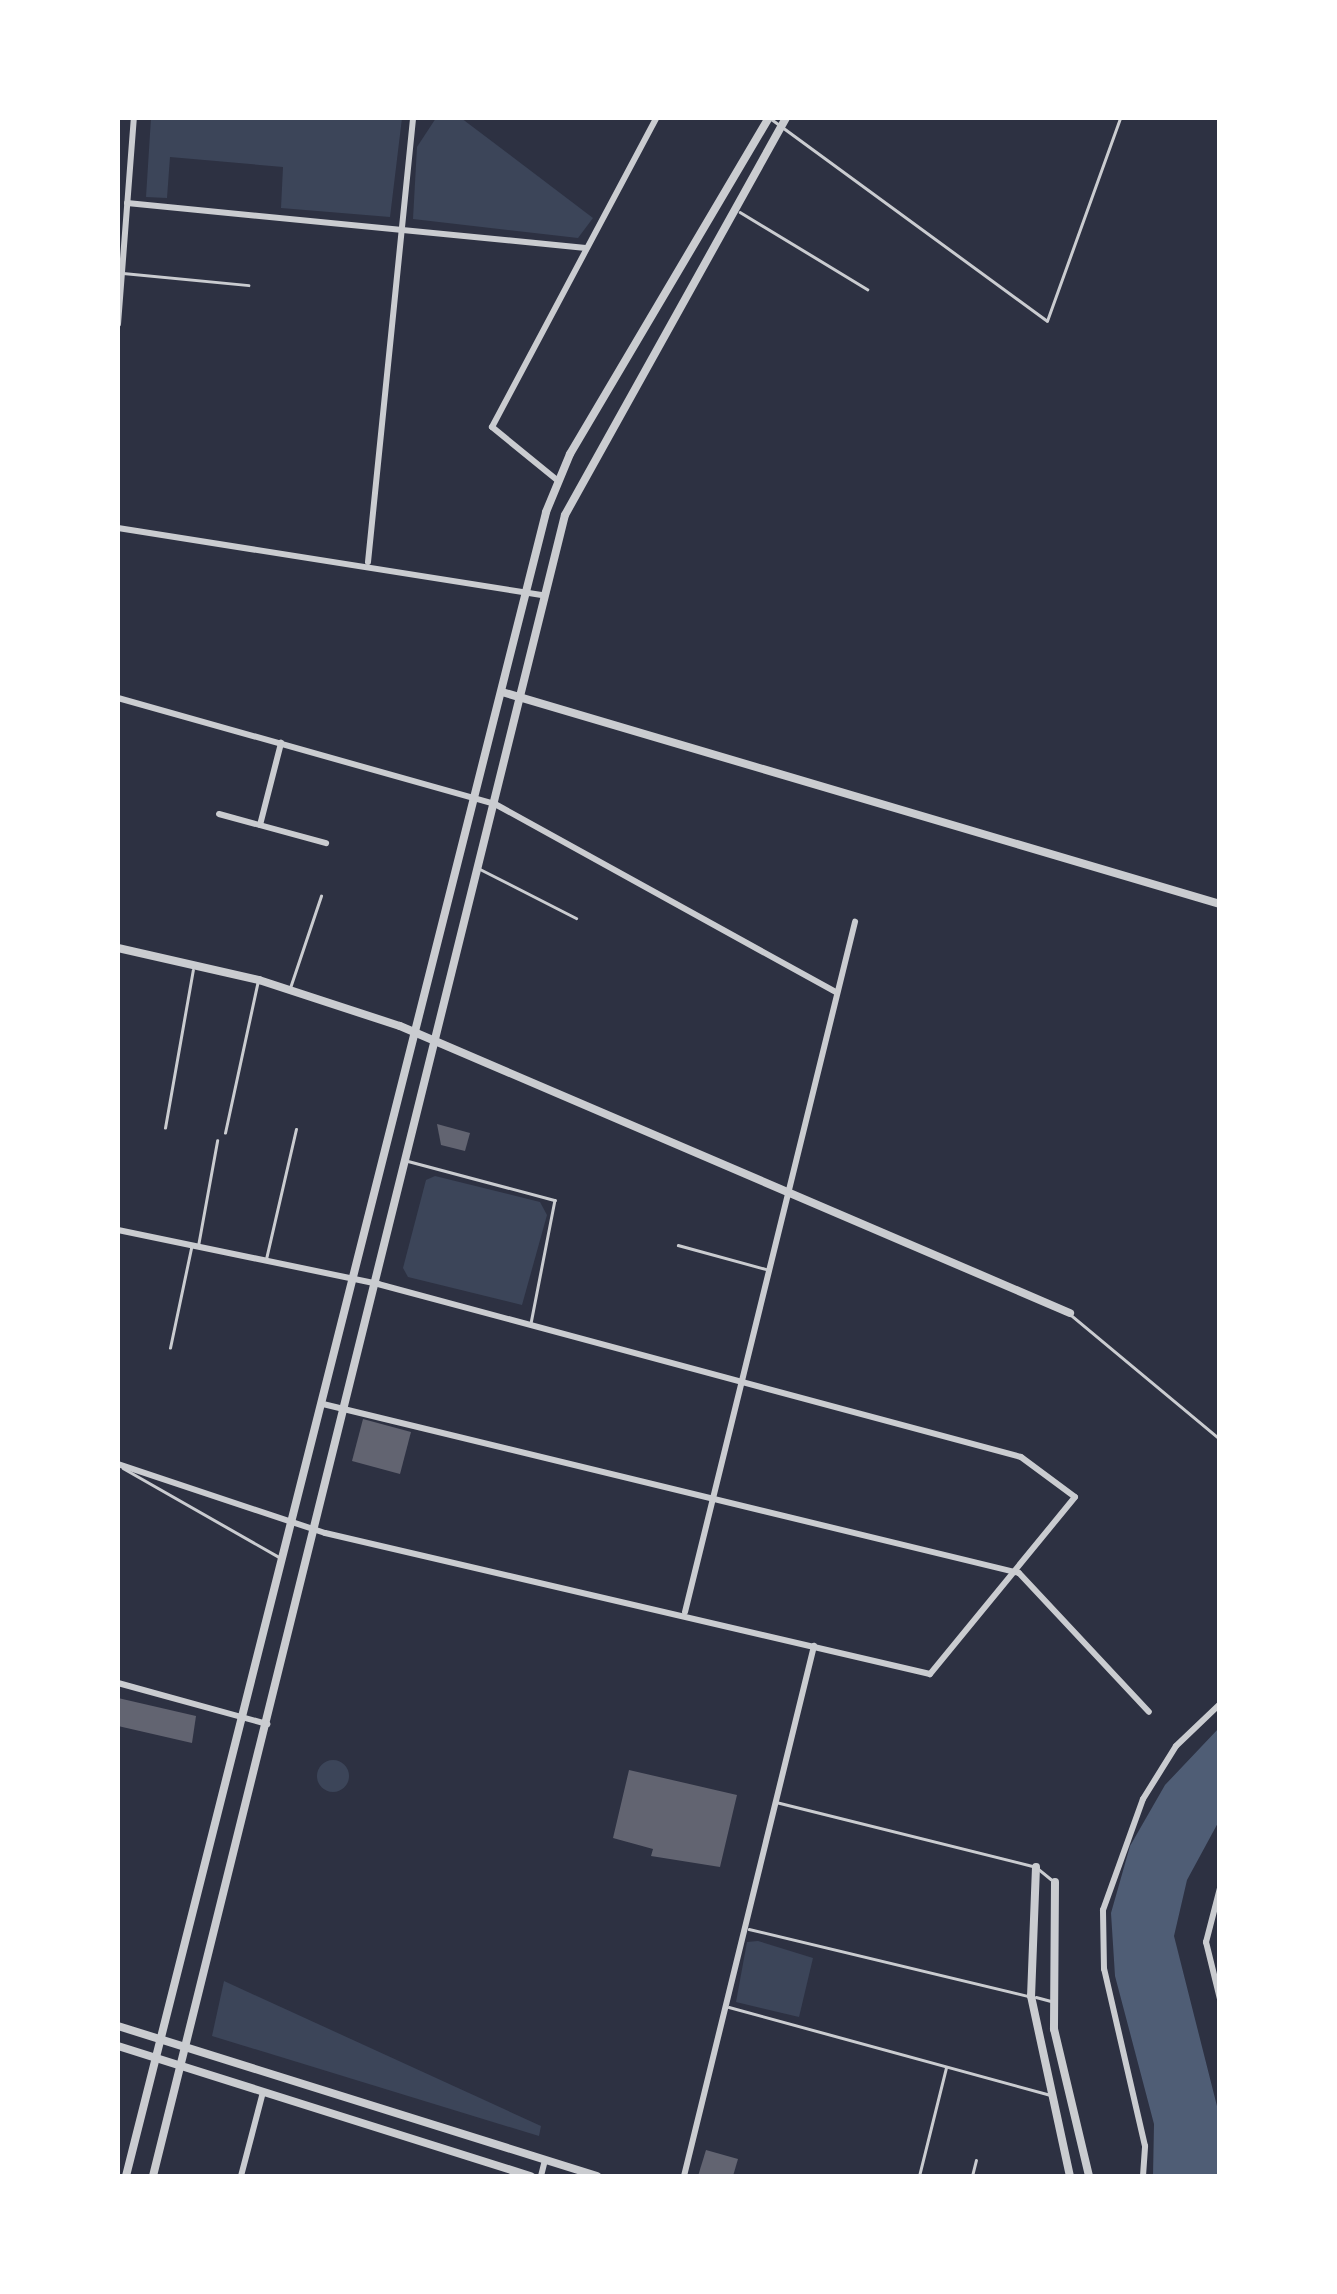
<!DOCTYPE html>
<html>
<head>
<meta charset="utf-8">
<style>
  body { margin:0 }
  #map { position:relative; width:1337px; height:2294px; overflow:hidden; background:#2d3142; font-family:Jost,sans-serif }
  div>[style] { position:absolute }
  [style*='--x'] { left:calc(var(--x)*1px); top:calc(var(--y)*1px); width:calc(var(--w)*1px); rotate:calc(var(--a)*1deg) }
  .green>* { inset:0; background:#3c4559 }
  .round { border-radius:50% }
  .water>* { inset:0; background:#4f5d75 }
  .building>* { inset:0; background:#626471 }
  .service>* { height:2.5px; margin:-1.25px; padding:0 1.25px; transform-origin:1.25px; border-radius:1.25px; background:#caccd0 }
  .minor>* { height:6px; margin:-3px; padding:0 3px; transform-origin:3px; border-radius:3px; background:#caccd0 }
  .tertiary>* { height:8px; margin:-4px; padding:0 4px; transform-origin:4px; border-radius:4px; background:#caccd0 }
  span { translate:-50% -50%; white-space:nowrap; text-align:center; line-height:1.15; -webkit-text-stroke:8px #fff; paint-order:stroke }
  .frame { position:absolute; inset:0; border:120px solid #fff; pointer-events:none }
</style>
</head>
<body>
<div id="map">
  <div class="green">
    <div style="clip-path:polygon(151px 118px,402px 118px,390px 217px,281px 208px,283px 167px,170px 157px,167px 198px,146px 197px)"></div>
    <div style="clip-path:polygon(436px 118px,461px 118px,593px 218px,578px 238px,413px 219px,417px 147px)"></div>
    <div style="clip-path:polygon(435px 1176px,540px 1202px,547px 1215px,522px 1305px,408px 1277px,403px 1268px,426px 1180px)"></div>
    <div class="round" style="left:317px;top:1760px;width:32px;height:32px"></div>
    <div style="clip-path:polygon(758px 1941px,813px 1958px,799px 2017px,736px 2002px,747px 1942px)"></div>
    <div style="clip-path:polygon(224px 1981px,541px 2126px,539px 2136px,212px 2036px)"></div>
  </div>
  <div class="water">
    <div style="clip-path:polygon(1219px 1728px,1219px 1821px,1187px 1880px,1174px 1936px,1219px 2114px,1219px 2176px,1153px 2176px,1154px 2124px,1115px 1976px,1111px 1913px,1130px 1846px,1165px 1785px)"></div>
  </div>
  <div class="building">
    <div style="clip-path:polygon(437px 1124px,470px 1133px,465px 1151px,441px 1145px)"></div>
    <div style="clip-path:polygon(363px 1419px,411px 1432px,400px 1474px,352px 1461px)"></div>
    <div style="clip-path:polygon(118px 1698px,196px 1716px,192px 1743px,118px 1726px)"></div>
    <div style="clip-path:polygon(629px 1770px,737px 1795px,720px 1867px,651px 1856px,653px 1849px,613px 1838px)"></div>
    <div style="clip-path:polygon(706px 2150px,738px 2159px,733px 2176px,698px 2176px)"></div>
  </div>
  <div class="service">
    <div style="--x:770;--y:118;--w:343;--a:36.2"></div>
    <div style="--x:1047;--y:321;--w:216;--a:-70.2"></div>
    <div style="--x:740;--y:212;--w:149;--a:31.2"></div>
    <div style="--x:123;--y:273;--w:126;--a:5.5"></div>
    <div style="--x:480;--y:869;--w:108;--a:27"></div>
    <div style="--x:290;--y:988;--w:97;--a:-71.4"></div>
    <div style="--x:165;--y:1128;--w:160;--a:-80"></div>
    <div style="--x:225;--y:1133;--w:156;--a:-77.8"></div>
    <div style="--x:408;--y:1161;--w:152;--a:14.9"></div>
    <div style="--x:555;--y:1200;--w:125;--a:101"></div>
    <div style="--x:678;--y:1245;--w:91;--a:15.3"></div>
    <div style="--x:198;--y:1246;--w:107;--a:-79.7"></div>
    <div style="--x:266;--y:1259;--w:133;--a:-77"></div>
    <div style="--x:1071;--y:1315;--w:194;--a:39.8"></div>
    <div style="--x:170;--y:1348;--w:102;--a:-78.1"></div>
    <div style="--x:123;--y:1468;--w:182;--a:29.7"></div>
    <div style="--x:776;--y:1802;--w:268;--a:14"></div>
    <div style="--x:1036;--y:1867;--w:19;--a:39"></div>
    <div style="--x:749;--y:1929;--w:287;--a:13.5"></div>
    <div style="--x:1036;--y:1997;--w:16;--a:15"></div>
    <div style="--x:729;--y:2007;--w:333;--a:15.3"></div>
    <div style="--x:919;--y:2176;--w:111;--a:-76"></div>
    <div style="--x:972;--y:2176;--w:16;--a:-76"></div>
  </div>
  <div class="minor">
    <div style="--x:127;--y:203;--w:461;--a:5.6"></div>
    <div style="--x:118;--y:324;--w:207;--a:-85.6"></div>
    <div style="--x:557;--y:480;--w:84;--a:-140.8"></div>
    <div style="--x:492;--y:427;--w:350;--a:-62"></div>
    <div style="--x:118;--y:528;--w:432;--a:9"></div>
    <div style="--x:368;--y:562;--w:446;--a:-84.2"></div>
    <div style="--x:118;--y:698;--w:392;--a:15.7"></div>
    <div style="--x:495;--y:804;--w:389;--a:28.9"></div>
    <div style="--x:219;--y:814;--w:111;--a:15.2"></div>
    <div style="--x:260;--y:825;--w:85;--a:-75.6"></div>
    <div style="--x:118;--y:1230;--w:266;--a:11.7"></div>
    <div style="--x:378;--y:1284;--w:666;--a:15.06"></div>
    <div style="--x:1021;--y:1457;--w:67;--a:36.5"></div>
    <div style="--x:1075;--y:1497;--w:229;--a:129.3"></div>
    <div style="--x:930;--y:1674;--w:621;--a:-166.88"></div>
    <div style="--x:325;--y:1533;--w:218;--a:-161.6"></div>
    <div style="--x:323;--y:1404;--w:716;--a:13.65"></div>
    <div style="--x:1019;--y:1573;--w:190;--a:46.9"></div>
    <div style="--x:685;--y:1612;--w:711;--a:-76.16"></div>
    <div style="--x:118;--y:1683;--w:155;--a:15.4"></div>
    <div style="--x:1220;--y:1888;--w:56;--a:104.5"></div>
    <div style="--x:1206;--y:1942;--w:59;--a:76.2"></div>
    <div style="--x:241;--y:2176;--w:87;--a:-75.3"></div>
    <div style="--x:541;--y:2176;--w:16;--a:-76"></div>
    <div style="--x:684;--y:2176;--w:546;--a:-76.22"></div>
    <div style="--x:1143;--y:2176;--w:30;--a:-86"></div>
    <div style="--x:1145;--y:2146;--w:182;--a:-103"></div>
    <div style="--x:1104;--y:1969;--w:59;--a:-91"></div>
    <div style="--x:1103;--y:1910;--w:118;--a:-70.2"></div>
    <div style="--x:1143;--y:1799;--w:62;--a:-58.1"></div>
    <div style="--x:1176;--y:1746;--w:61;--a:-43.7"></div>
  </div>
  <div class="tertiary">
    <div style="--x:502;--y:692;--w:749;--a:16.45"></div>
    <div style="--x:118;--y:948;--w:145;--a:12.8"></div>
    <div style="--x:259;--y:980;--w:148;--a:18.1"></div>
    <div style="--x:400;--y:1026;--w:729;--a:23.19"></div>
    <div style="--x:1036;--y:1867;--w:129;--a:92.2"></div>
    <div style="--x:1031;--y:1996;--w:184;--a:77.8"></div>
    <div style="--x:1055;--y:1882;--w:147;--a:90.4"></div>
    <div style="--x:1054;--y:2029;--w:151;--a:76.6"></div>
    <div style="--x:118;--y:2026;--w:502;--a:17.39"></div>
    <div style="--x:118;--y:2046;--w:433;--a:17.5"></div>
    <div style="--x:126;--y:2176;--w:1716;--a:-75.83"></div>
    <div style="--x:546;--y:512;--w:63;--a:-67.5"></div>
    <div style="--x:570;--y:454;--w:391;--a:-59.4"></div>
    <div style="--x:153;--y:2176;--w:1711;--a:-76.07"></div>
    <div style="--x:565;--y:515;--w:454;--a:-60.9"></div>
  </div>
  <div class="frame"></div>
</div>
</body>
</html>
